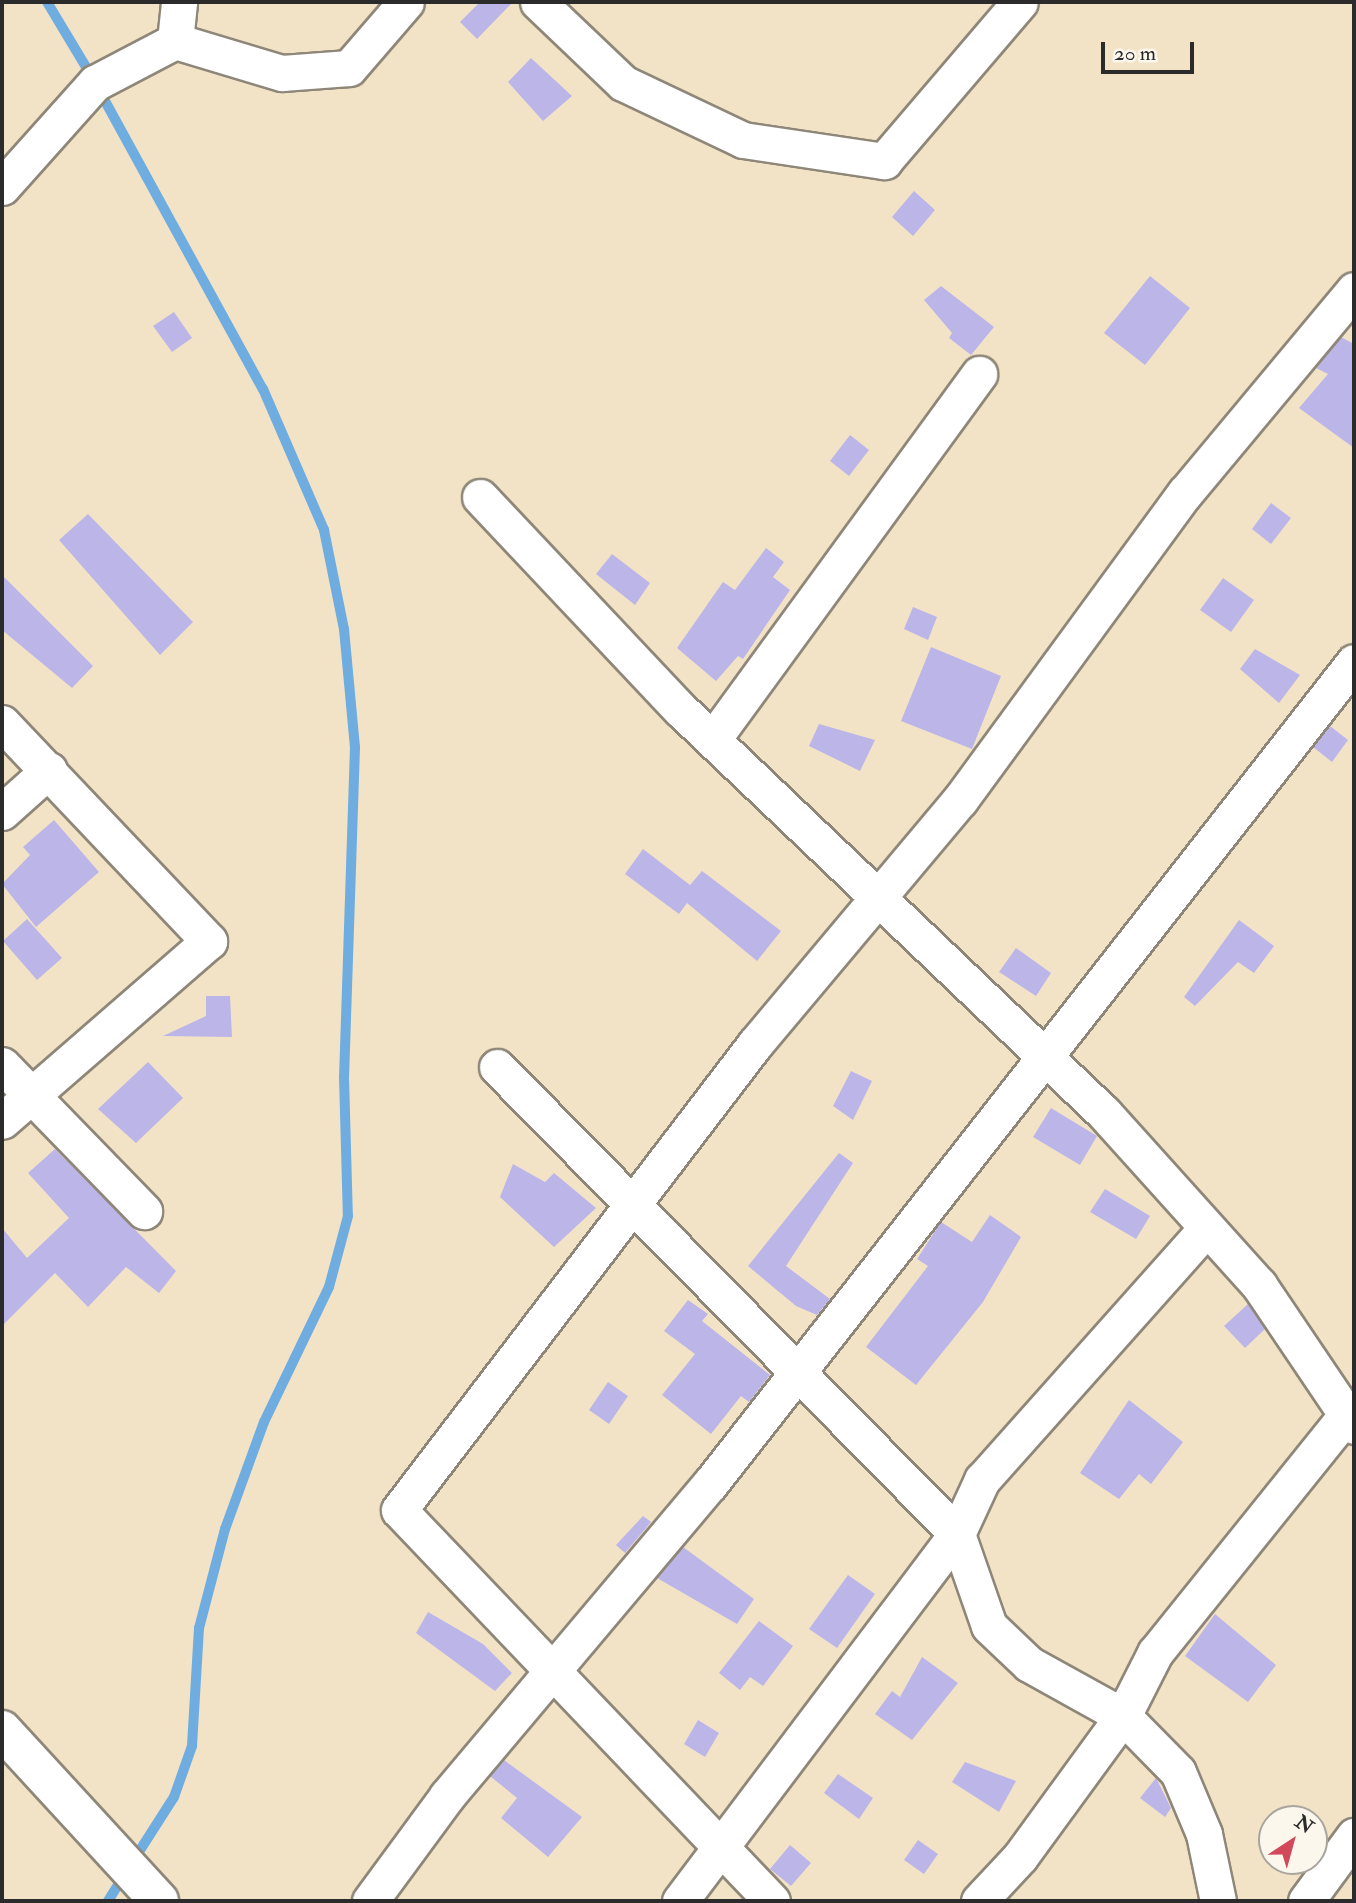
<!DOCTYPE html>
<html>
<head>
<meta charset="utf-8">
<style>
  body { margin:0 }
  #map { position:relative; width:1356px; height:1903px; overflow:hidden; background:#f2e3c7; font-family:"IM FELL Double Pica",serif }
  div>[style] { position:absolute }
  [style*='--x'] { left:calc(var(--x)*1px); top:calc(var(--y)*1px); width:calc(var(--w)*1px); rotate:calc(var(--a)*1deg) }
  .stream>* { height:10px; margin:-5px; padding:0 5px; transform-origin:5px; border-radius:5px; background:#6face0 }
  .building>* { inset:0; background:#bcb6e8 }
  .roads { filter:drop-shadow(2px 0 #8e8779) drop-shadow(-2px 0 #8e8779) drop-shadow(0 2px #8e8779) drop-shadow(0 -2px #8e8779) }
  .minor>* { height:35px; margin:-17.5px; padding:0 17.5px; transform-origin:17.5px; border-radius:17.5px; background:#fff }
  .highway>* { height:38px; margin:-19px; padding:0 19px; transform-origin:19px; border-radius:19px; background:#fff }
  span { translate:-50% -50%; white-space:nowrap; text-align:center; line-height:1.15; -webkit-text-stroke:5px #fbf7ec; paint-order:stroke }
  .frame { position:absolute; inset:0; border:4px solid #2b2b2b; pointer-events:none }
  .north { position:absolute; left:1258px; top:1805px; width:70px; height:70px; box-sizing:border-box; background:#fbf7ec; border:2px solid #a8a59f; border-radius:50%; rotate:36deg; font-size:19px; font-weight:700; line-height:28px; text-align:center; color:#2b2b2b }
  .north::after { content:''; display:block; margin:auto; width:24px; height:32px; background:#d1495b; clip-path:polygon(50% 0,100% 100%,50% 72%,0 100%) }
  .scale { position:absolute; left:1101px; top:42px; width:93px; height:32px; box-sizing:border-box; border:4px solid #2b2b2b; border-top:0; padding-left:9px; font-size:21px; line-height:24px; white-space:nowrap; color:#2b2b2b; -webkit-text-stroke:5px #fbf7ec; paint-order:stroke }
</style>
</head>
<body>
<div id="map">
  <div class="stream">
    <div style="--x:47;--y:2;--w:87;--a:59"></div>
    <div style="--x:99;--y:90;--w:341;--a:61.3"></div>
    <div style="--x:263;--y:389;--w:154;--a:66.6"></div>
    <div style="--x:324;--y:530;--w:101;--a:78.6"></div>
    <div style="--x:344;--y:629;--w:119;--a:84.7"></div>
    <div style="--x:355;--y:747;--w:330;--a:91.9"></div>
    <div style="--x:344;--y:1077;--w:139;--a:88.4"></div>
    <div style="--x:348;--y:1216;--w:73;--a:105"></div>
    <div style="--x:329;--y:1287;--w:150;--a:115.7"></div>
    <div style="--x:264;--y:1422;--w:114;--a:110"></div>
    <div style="--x:225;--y:1529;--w:102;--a:104.7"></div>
    <div style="--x:199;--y:1628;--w:118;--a:93.4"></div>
    <div style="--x:192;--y:1746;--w:54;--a:109.4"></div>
    <div style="--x:174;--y:1797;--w:76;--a:122.6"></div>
    <div style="--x:108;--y:1901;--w:32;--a:-58"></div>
  </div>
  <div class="building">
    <div style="clip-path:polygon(480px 2px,513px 2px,477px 39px,460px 22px)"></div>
    <div style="clip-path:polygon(531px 58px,572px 96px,543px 121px,508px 82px)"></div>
    <div style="clip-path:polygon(914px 191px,935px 210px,913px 236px,892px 217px)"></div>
    <div style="clip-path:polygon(1150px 276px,1190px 308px,1145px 365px,1104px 333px)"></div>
    <div style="clip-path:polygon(941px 286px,994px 327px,971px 355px,949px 338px,952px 333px,924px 300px)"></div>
    <div style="clip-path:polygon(174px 312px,192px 338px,172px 352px,153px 326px)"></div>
    <div style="clip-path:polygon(1341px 337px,1354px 344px,1354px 448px,1299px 408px,1328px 374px,1316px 368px)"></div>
    <div style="clip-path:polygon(850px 435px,869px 450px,849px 476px,830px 461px)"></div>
    <div style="clip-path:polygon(1271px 503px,1291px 518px,1271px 544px,1252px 529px)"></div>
    <div style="clip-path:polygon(88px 514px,193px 622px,160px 655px,59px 540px)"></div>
    <div style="clip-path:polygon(766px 548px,784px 562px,773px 577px,790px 590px,743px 659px,738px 656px,716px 681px,677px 648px,723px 582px,735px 590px)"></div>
    <div style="clip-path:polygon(612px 554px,650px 583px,635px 605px,596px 574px)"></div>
    <div style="clip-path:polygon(2px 575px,93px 666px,72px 688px,2px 630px)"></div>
    <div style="clip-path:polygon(1223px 578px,1254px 600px,1231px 632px,1200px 610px)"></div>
    <div style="clip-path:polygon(913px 607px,937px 617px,928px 640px,904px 629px)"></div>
    <div style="clip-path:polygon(931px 647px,1001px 676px,972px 749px,901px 721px)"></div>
    <div style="clip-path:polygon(1255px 649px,1300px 675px,1279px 703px,1240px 669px)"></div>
    <div style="clip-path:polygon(819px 724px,875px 740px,860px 771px,809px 746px)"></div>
    <div style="clip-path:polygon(1330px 726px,1348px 740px,1332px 762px,1313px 747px)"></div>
    <div style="clip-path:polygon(54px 820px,99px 872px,36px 927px,2px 884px,30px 855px,23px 847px)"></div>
    <div style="clip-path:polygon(643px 849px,690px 885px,702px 871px,781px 931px,757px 961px,687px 903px,679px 914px,625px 874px)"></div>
    <div style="clip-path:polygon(27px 919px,62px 958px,37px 980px,3px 941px)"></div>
    <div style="clip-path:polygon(1239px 920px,1274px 946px,1254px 973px,1238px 962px,1195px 1006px,1184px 997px)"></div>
    <div style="clip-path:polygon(1016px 948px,1051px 973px,1036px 996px,999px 972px)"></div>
    <div style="clip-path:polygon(206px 996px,230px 996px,232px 1037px,163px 1036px,206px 1016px)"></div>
    <div style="clip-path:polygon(148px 1062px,183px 1098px,136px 1143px,98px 1109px)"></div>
    <div style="clip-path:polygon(851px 1071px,872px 1081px,853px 1120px,833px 1106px)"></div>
    <div style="clip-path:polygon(1051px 1108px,1097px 1136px,1080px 1165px,1033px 1137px)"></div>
    <div style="clip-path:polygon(55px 1149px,176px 1271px,159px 1293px,126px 1267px,88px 1307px,55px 1273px,2px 1326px,2px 1228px,27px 1258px,69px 1218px,28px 1173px)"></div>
    <div style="clip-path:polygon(839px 1153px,853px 1163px,786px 1266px,830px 1299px,817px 1315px,796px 1306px,748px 1266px)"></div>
    <div style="clip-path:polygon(513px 1164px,545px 1182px,554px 1173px,596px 1208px,554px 1247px,500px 1197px)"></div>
    <div style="clip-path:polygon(1105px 1189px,1150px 1216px,1136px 1239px,1090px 1212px)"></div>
    <div style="clip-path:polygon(990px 1215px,1021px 1237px,983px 1302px,916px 1385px,866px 1347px,928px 1266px,917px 1259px,941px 1222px,972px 1242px)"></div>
    <div style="clip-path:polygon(688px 1300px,708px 1314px,702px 1321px,770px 1375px,749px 1402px,741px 1396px,711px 1434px,662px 1395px,695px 1354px,664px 1331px)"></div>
    <div style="clip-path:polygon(1248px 1304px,1265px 1329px,1245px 1348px,1224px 1326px)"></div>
    <div style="clip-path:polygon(608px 1382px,628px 1396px,609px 1424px,589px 1410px)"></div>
    <div style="clip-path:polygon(1129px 1400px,1183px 1442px,1151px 1484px,1139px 1474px,1119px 1499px,1080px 1473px)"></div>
    <div style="clip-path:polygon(643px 1516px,651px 1522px,625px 1553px,616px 1545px)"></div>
    <div style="clip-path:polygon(683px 1547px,754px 1599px,737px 1624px,657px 1578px)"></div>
    <div style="clip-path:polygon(848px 1575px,875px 1594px,837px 1648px,809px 1629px)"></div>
    <div style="clip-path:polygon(428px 1612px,483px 1644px,512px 1673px,495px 1691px,416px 1633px)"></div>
    <div style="clip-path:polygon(1215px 1614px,1276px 1665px,1248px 1702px,1185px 1656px)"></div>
    <div style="clip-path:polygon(759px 1621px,793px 1646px,763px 1686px,750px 1677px,740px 1690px,719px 1673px)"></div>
    <div style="clip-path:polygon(922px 1657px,958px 1683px,912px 1740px,875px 1714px,892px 1691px,900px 1697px)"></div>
    <div style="clip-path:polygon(698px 1720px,719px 1733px,705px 1757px,684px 1744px)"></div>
    <div style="clip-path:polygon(504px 1760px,582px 1817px,548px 1857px,501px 1818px,517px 1798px,490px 1776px)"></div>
    <div style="clip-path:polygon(965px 1762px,1016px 1781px,999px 1812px,952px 1782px)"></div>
    <div style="clip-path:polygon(838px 1774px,873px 1798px,859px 1819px,824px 1793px)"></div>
    <div style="clip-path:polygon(1156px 1778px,1171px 1808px,1165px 1817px,1140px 1798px)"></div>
    <div style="clip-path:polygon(918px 1840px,938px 1854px,924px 1874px,904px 1860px)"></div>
    <div style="clip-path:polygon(790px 1845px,811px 1863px,791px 1886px,770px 1869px)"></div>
  </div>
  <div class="roads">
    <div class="minor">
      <div style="--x:538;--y:2;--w:117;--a:43.6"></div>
      <div style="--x:623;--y:83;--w:133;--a:25.4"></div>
      <div style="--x:743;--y:140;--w:143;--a:8.5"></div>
      <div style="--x:884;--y:161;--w:209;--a:-49.5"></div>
      <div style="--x:175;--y:41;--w:39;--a:-84"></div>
      <div style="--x:2;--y:187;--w:140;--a:-48.2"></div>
      <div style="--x:95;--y:83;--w:90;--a:-27.7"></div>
      <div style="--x:175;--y:41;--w:112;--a:16.7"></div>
      <div style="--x:282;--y:73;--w:67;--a:-4.3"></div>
      <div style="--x:349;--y:68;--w:87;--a:-49.2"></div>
      <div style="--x:480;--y:497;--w:291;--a:46.7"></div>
      <div style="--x:680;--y:709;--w:586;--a:43.62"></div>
      <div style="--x:1104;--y:1113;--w:232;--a:48"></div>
      <div style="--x:1259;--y:1285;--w:170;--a:56"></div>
      <div style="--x:2;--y:723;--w:301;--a:46.5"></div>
      <div style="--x:209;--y:941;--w:274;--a:139"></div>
      <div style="--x:713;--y:739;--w:452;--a:-53.9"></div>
      <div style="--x:2;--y:812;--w:63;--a:-41.8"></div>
      <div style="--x:2;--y:1065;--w:204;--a:45.8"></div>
      <div style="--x:497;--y:1067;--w:656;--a:45.43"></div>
      <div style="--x:957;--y:1534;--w:97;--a:70.8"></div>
      <div style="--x:989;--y:1626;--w:55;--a:43.5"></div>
      <div style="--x:1029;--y:1664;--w:107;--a:29"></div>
      <div style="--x:1123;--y:1716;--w:78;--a:45.5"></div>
      <div style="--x:1178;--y:1772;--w:67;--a:67.2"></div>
      <div style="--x:1204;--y:1834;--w:68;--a:78.2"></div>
      <div style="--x:370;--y:1901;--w:130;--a:-53.7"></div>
      <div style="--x:447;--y:1796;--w:408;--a:-49.9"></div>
      <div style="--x:710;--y:1484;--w:1044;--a:-51.92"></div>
      <div style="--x:680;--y:1901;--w:460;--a:-53"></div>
      <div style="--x:957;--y:1534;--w:60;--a:-65.2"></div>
      <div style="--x:982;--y:1480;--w:336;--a:-48.3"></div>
      <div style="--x:772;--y:1901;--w:540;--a:-133.65"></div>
      <div style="--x:399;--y:1510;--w:586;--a:-52.62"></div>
      <div style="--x:755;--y:1044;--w:319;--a:-50"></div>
      <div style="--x:960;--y:800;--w:381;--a:-53.8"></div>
      <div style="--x:1185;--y:493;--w:264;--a:-50.2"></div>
      <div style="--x:979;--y:1901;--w:60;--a:-47"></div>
      <div style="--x:1020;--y:1857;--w:175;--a:-53.9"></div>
      <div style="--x:1123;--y:1716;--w:71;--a:-63.1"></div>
      <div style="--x:1155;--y:1653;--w:302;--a:-51.2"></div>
      <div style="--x:1306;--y:1901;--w:81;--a:-53.6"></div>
    </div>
    <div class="highway">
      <div style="--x:2;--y:1730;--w:232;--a:47.4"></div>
    </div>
  </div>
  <div class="frame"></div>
  <div class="north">N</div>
  <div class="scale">20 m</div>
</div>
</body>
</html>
